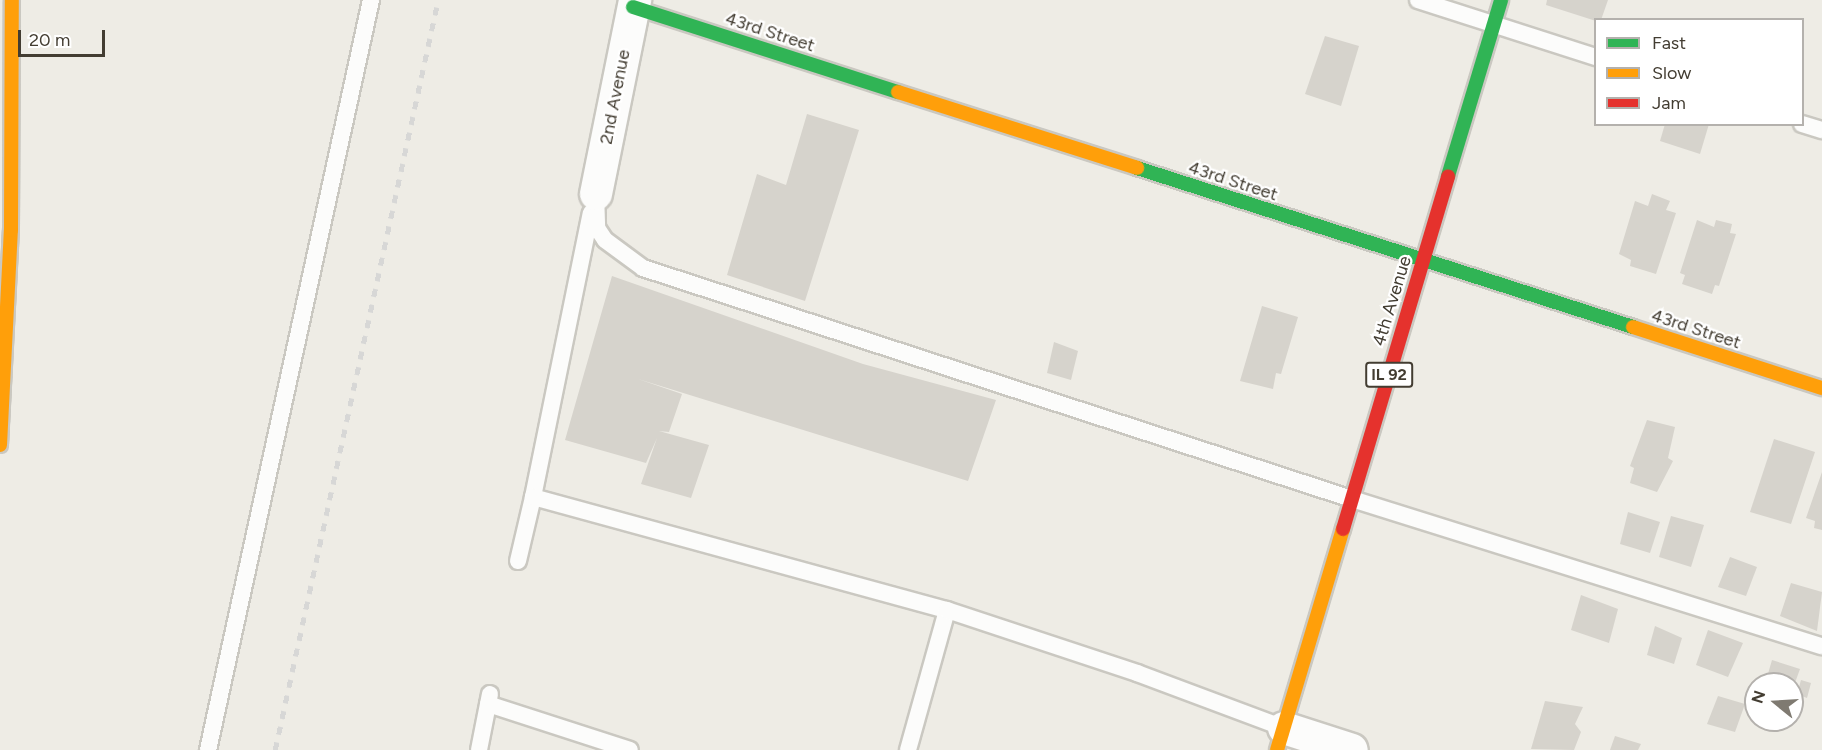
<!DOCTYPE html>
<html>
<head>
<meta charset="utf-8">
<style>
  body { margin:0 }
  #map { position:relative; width:1822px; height:750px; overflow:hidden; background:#eeece5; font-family:Figtree,sans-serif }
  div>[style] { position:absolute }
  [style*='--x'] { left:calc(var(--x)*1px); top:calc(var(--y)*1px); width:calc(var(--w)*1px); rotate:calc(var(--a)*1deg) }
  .building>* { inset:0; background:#d6d3cc }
  .roads { filter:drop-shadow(2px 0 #cac8c1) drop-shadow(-2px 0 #cac8c1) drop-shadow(0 2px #cac8c1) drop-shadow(0 -2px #cac8c1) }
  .lane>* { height:16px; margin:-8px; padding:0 8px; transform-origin:8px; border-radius:8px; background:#fcfcfb }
  .street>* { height:32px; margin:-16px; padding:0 16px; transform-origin:16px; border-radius:16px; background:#fcfcfb }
  .fast>* { height:14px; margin:-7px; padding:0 7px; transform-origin:7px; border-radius:7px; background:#30b455 }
  .slow>* { height:14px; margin:-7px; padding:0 7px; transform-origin:7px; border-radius:7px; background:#ff9f0a }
  .jam>* { height:14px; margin:-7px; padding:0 7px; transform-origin:7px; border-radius:7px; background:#e5322d }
  .rail>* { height:4.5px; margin-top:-2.25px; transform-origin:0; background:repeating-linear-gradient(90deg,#d7d7d6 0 8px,transparent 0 16px) }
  span { translate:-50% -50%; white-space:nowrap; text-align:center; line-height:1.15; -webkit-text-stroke:4.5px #fff; paint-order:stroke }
  .shield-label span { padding:2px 4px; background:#fff; border:2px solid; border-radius:4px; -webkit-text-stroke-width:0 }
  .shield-label { font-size:16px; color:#433d32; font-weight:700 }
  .street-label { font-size:18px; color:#433d32 }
  .legend { position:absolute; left:1594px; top:18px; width:210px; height:108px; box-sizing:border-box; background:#fff; border:2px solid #b4b1ad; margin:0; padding:8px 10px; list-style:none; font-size:18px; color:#433d32 }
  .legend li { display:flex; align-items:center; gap:12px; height:30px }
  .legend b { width:30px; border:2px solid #b4b1ad }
  .north { position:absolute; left:1744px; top:672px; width:60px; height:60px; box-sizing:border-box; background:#fff; border:2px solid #b4b1ad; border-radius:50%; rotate:288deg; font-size:16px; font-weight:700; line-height:24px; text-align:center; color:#433d32 }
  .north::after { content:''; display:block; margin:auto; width:21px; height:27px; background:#7f7a71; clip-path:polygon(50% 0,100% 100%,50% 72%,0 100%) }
  .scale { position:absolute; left:18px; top:30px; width:87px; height:27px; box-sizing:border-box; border:3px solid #433d32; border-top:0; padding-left:8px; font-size:18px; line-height:21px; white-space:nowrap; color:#433d32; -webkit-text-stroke:4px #fff; paint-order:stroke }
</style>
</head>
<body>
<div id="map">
  <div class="building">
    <div style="clip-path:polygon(1547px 0,1608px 0,1601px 20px,1596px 21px,1546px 5px)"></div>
    <div style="clip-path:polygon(1325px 36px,1359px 46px,1341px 106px,1305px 94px)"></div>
    <div style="clip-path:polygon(807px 114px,859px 130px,805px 301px,727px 275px,757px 174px,786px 185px)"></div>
    <div style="clip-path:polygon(1665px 124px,1709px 124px,1700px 154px,1660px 141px)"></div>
    <div style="clip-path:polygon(1652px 194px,1670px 201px,1666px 210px,1676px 213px,1656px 274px,1630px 266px,1631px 260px,1619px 254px,1635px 201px,1648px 206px)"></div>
    <div style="clip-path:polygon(1697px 220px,1714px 227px,1716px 220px,1732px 224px,1730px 233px,1736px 234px,1719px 286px,1715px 285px,1712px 294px,1682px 284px,1685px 275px,1680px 273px)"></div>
    <div style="clip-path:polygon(612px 276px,863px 364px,996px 400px,968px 481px,638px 379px,682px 394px,669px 432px,659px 431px,709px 445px,691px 498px,641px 484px,657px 438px,646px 463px,565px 440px)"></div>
    <div style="clip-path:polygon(1262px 306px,1298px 317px,1281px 374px,1276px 373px,1273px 389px,1240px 381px)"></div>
    <div style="clip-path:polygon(1054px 342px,1078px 351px,1071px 380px,1047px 373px)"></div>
    <div style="clip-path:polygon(1647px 420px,1675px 427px,1668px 458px,1673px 461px,1657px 492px,1630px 483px,1634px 468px,1630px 466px)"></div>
    <div style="clip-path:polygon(1774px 439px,1815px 452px,1791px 524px,1750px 512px)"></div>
    <div style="clip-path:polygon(1822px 472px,1822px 530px,1814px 528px,1815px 521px,1806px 518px)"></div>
    <div style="clip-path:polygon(1628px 512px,1660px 522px,1650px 553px,1620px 544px)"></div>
    <div style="clip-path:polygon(1671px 516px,1704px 525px,1691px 567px,1659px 557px)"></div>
    <div style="clip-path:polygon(1730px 557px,1757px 567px,1746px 596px,1718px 587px)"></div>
    <div style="clip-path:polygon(1791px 583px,1822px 592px,1817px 631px,1780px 616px)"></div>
    <div style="clip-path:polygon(1581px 595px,1618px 609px,1609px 643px,1571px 630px)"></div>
    <div style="clip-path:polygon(1655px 626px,1682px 638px,1674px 664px,1647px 655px)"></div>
    <div style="clip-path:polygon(1708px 630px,1743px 643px,1728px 677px,1696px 665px)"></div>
    <div style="clip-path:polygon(1772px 660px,1800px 669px,1792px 691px,1792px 684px,1765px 684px)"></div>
    <div style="clip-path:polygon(1801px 680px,1811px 683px,1807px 698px,1797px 694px)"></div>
    <div style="clip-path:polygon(1718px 696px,1745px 704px,1735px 732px,1707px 724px)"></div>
    <div style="clip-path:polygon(1545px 701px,1583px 707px,1575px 724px,1581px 732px,1574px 750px,1531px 749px)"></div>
    <div style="clip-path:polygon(1615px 736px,1641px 744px,1638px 750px,1610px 750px)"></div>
  </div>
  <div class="roads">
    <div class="lane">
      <div style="--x:1418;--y:0;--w:187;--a:17.8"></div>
      <div style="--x:1802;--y:124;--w:21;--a:17"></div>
      <div style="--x:596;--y:194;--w:34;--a:88"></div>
      <div style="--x:597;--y:228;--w:14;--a:56"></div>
      <div style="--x:605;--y:240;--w:47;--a:36.4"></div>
      <div style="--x:643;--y:268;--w:746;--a:18.05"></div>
      <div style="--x:1352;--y:499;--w:492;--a:17.4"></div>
      <div style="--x:533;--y:497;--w:290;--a:-78.5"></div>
      <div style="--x:518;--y:561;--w:66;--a:-76.8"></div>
      <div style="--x:533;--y:497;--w:429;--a:15.3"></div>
      <div style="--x:488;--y:704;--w:149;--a:17.9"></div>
      <div style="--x:208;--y:750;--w:768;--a:-77.74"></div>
      <div style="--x:479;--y:750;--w:57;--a:-78.9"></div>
      <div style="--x:908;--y:750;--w:145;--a:-74.4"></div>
      <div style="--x:947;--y:610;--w:200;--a:18.3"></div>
      <div style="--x:1137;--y:673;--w:157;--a:20.5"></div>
    </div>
    <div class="street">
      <div style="--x:596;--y:194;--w:198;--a:-78.6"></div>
      <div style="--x:1284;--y:728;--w:71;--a:17.9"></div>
    </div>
    <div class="fast">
      <div style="--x:633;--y:7;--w:278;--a:17.8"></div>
      <div style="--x:1137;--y:168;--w:521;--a:17.77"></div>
      <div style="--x:1448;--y:176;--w:184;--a:-73.2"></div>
    </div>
    <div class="slow">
      <div style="--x:898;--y:92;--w:251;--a:17.6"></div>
      <div style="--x:1633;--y:327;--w:199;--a:17.9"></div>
      <div style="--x:0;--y:445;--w:215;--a:-87.1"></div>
      <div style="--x:11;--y:230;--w:230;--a:-89.8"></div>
      <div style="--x:1277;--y:750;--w:231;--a:-73.4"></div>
    </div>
    <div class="jam">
      <div style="--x:1343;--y:529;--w:368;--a:-73.4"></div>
    </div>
  </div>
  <div class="rail">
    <div style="--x:275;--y:750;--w:768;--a:-77.74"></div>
  </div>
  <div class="shield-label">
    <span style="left:1389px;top:375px">IL 92</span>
  </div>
  <div class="street-label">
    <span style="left:770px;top:32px;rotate:18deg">43rd Street</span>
    <span style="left:615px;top:97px;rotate:-79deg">2nd Avenue</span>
    <span style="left:1233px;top:181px;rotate:18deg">43rd Street</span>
    <span style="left:1392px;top:301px;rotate:-73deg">4th Avenue</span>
    <span style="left:1696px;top:329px;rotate:18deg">43rd Street</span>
  </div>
  <ul class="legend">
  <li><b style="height:8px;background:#30b455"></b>Fast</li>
  <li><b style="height:8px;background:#ff9f0a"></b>Slow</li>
  <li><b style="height:8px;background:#e5322d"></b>Jam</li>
  </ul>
  <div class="north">N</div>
  <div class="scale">20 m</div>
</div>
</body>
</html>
